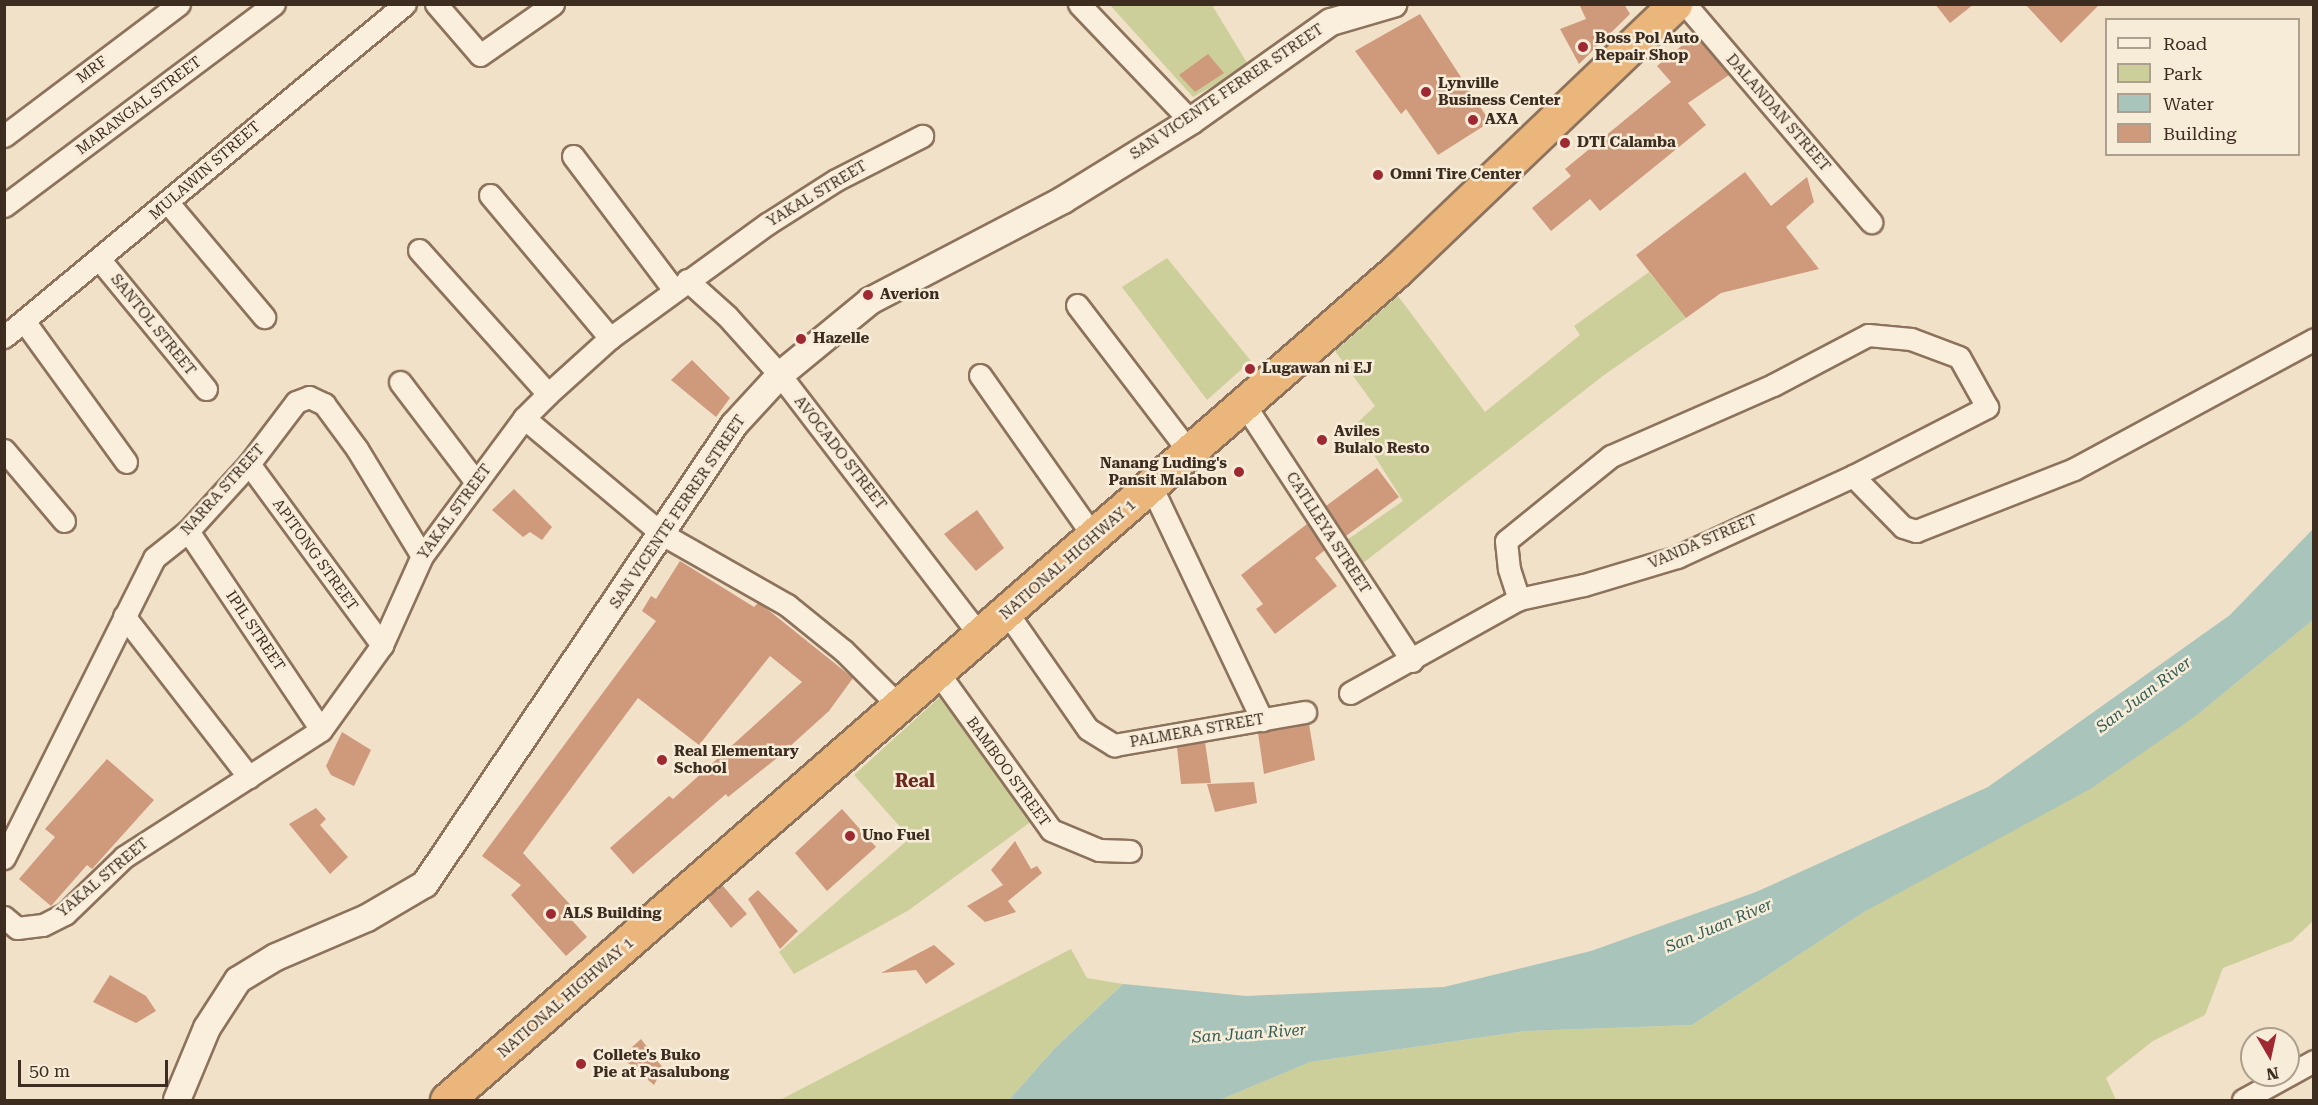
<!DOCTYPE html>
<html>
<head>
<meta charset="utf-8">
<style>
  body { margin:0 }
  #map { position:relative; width:2318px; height:1105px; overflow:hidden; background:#f0e1c8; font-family:"Roboto Serif",serif }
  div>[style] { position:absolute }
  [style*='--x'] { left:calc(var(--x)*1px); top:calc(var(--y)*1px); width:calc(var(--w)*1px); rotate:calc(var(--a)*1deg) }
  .green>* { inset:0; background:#cdcf9b }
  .water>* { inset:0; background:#a9c4ba }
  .building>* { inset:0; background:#cf997c }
  .roads { filter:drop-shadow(2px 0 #8d725c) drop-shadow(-2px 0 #8d725c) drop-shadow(0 2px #8d725c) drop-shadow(0 -2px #8d725c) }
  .minor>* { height:21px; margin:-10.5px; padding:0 10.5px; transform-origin:10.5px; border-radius:10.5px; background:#faefdc }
  .tertiary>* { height:26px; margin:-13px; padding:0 13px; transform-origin:13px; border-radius:13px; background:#faefdc }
  .trunk>* { height:33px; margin:-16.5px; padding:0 16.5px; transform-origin:16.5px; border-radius:16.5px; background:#eab67b }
  .dots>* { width:16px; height:16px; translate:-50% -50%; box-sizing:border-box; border:3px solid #f7ecd8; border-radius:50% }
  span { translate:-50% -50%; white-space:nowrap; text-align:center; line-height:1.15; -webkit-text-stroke:5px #f7ecd8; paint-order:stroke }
  .poi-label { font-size:15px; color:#3d2c20; font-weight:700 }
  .left { translate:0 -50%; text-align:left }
  .right { translate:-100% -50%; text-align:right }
  .street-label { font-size:15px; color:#3d2c20 }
  .water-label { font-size:16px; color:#2f5d57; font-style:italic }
  .quarter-label { font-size:18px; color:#6b281d; font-weight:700 }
  .frame { position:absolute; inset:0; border:6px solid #3d2c20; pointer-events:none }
  .legend { position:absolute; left:2105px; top:18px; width:195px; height:138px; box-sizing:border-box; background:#f7ecd8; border:2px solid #ad9f8e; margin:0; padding:8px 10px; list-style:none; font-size:18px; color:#3d2c20 }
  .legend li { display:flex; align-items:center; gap:12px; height:30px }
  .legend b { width:30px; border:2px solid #ad9f8e }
  .north { position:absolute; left:2240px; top:1027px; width:60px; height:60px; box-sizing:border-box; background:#f7ecd8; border:2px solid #ad9f8e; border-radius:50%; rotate:171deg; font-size:16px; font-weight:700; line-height:24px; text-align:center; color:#3d2c20 }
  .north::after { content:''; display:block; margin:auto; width:21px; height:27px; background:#9e2933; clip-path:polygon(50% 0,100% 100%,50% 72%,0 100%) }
  .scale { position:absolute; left:18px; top:1060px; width:150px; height:27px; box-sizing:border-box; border:3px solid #3d2c20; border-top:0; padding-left:8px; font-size:18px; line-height:21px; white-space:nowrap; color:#3d2c20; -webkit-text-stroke:4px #f7ecd8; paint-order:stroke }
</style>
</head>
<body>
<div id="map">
  <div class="green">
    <div style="clip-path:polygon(1110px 5px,1212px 5px,1249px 66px,1193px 97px)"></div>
    <div style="clip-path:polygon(1167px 258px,1251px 361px,1207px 400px,1122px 287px)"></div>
    <div style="clip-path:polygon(1649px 272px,1686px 318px,1604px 375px,1358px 567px,1341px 544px,1403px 501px,1355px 425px,1375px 406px,1335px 351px,1398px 296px,1485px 412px,1580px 335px,1574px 326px)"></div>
    <div style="clip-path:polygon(2313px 620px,2313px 921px,2292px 941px,2223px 968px,2205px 1015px,2153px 1041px,2106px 1078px,2116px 1100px,1220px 1100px,1310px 1062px,1526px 1031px,1692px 1025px,1864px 912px,2197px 715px)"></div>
    <div style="clip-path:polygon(943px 694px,1032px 821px,909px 910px,794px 974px,779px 952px,910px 838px,854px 775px)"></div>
    <div style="clip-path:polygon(1071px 949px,1087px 978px,1123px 984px,1055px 1048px,1009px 1100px,780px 1100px)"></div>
  </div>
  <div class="water">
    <div style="clip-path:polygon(2313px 529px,2313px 620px,2197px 715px,2092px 788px,1864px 912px,1692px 1025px,1526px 1031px,1310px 1062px,1220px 1100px,1009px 1100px,1055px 1048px,1123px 984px,1246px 996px,1444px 987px,1591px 951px,1756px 892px,1988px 787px,2230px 615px)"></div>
  </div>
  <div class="building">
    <div style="clip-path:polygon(1579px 4px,1624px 4px,1630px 14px,1579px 64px,1560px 29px,1586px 19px)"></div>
    <div style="clip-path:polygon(1935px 4px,1974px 4px,1950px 23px)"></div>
    <div style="clip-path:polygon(2025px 4px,2100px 4px,2061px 43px)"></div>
    <div style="clip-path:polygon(1420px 14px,1490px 122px,1438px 155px,1406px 109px,1401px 114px,1355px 51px)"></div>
    <div style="clip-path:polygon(1695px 35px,1729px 75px,1688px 103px,1706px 125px,1600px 211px,1590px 199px,1551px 231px,1532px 208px,1571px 176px,1565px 169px,1671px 82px,1657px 66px)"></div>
    <div style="clip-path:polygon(1208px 54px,1224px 73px,1195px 92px,1179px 75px)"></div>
    <div style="clip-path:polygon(1745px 172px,1771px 206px,1807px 177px,1814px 202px,1786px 227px,1819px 269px,1721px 293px,1686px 318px,1636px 255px)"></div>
    <div style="clip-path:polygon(692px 360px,730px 398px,716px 417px,671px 380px)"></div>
    <div style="clip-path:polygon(1377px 468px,1399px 497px,1346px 536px,1326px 506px)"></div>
    <div style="clip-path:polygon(514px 489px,552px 527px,542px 540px,530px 532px,523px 537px,492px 510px)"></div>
    <div style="clip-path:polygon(977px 510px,1004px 548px,976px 571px,944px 534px)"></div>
    <div style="clip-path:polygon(1307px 524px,1325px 550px,1315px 558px,1337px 586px,1275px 634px,1256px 609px,1263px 604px,1241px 575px)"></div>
    <div style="clip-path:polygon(680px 561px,754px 607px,758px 603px,767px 609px,853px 678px,829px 711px,777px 758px,728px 797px,726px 794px,633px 874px,610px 848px,669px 796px,673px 799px,802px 682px,770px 656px,699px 745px,638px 698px,523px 853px,576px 911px,570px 918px,587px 937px,566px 956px,511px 895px,521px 885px,482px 856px,656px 621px,642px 611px,651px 596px,656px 599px)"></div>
    <div style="clip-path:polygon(1309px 724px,1315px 760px,1264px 774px,1258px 733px)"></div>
    <div style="clip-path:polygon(342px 732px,371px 750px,354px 786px,331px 775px,326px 766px)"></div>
    <div style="clip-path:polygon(1205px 742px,1211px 783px,1181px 784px,1177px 747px)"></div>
    <div style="clip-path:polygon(107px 759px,154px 800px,92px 869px,87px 865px,51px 906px,19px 879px,55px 837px,45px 829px)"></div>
    <div style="clip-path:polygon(1254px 782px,1257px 803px,1215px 812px,1207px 784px)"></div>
    <div style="clip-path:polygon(316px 808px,326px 819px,320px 825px,348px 857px,330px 874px,289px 824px)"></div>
    <div style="clip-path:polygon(842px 809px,876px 847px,827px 891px,795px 853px)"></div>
    <div style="clip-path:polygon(1015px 841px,1031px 869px,1037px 866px,1042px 873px,1008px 901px,1016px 912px,985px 922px,967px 906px,1003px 885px,991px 870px)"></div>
    <div style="clip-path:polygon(723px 886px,747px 914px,731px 928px,707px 898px)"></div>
    <div style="clip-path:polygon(758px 890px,798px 931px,780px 949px,748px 899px)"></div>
    <div style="clip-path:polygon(934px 945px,955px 964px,926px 984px,916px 970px,881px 973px)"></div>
    <div style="clip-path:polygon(110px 975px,146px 996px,156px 1011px,136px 1023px,93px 1002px)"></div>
    <div style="clip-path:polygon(641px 1039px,663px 1068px,654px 1085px,621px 1057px)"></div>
  </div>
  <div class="roads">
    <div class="minor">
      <div style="--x:436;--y:4;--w:67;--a:49.2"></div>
      <div style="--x:480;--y:55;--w:89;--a:-34.9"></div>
      <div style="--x:1079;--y:4;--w:162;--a:46.3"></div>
      <div style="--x:1685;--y:4;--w:287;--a:49.5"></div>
      <div style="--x:4;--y:136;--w:219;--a:-37"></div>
      <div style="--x:573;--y:156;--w:168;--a:53"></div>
      <div style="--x:490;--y:195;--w:187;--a:50"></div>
      <div style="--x:169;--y:204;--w:148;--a:49.9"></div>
      <div style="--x:4;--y:206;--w:337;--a:-36.8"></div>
      <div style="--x:419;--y:250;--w:193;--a:48.1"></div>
      <div style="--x:100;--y:260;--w:167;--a:50.6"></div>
      <div style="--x:687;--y:280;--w:54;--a:42"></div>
      <div style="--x:727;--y:316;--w:79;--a:48.1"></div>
      <div style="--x:780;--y:375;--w:329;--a:52.5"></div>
      <div style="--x:1077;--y:305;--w:186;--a:52.6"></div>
      <div style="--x:24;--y:321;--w:174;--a:54.1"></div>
      <div style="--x:4;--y:337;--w:521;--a:-39.71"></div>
      <div style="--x:980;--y:375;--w:198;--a:54.9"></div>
      <div style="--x:400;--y:382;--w:126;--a:52.8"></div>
      <div style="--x:1244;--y:404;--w:307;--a:56.8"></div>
      <div style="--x:524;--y:418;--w:180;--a:40"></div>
      <div style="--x:662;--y:534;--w:144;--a:29.6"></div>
      <div style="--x:787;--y:605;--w:73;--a:38.9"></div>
      <div style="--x:844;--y:651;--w:79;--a:45"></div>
      <div style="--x:4;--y:450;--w:93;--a:49.8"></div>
      <div style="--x:249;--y:464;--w:225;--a:53.7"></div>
      <div style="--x:1853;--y:476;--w:71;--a:45.6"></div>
      <div style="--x:1903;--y:527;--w:14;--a:17"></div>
      <div style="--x:1916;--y:531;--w:170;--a:-21.4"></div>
      <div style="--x:2074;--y:469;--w:273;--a:-28.4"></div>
      <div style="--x:1152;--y:488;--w:257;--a:64.6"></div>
      <div style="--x:188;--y:531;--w:239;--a:56.2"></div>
      <div style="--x:1008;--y:614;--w:140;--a:55.2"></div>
      <div style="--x:1088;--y:729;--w:31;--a:32"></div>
      <div style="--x:1114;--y:745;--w:194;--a:-9.8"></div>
      <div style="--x:124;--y:616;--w:204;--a:52.2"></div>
      <div style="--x:939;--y:674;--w:192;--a:54.3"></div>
      <div style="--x:1051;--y:830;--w:52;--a:22.6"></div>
      <div style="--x:1099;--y:850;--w:31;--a:2"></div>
      <div style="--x:1350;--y:693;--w:193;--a:-29.1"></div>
      <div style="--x:1519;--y:599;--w:66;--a:-12.2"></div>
      <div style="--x:1584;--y:585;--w:97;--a:-16.8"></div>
      <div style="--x:1677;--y:557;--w:194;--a:-24.7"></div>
      <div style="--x:1853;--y:476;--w:151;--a:-27.2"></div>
      <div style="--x:1987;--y:407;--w:57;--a:-119.2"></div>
      <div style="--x:1959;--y:357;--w:51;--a:-159.4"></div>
      <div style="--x:1911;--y:339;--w:43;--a:-174.7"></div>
      <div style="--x:1868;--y:335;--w:107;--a:152.2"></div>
      <div style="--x:1773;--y:385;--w:177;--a:156.3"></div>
      <div style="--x:1611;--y:456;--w:135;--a:141"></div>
      <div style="--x:1506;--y:541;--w:28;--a:84"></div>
      <div style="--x:1509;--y:569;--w:32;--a:72"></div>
      <div style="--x:4;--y:858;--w:335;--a:-63.4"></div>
      <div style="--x:154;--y:558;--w:43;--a:-38.5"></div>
      <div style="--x:188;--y:531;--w:91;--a:-47.7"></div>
      <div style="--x:249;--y:464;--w:78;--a:-52.8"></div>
      <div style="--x:296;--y:402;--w:14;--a:-21"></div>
      <div style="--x:309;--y:397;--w:17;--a:25"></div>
      <div style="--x:324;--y:404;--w:56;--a:53.7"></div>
      <div style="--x:357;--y:449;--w:125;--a:58.7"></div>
      <div style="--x:4;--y:917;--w:17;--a:40"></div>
      <div style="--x:17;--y:928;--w:26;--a:-7"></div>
      <div style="--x:43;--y:925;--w:25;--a:-27"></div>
      <div style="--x:65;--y:914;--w:82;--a:-44"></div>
      <div style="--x:124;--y:857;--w:234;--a:-32.8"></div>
      <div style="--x:321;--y:730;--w:105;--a:-54.3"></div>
      <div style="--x:382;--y:645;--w:98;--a:-65.8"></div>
      <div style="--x:422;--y:556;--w:172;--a:-53.5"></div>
      <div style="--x:524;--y:418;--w:34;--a:-45"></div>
      <div style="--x:548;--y:394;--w:84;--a:-42.1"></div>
      <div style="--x:610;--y:338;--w:194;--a:-36"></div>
      <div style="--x:767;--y:224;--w:82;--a:-32.5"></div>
      <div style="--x:836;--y:180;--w:97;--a:-27.1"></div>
      <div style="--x:2243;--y:1100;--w:81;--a:-28.8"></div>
    </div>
    <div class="tertiary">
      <div style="--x:177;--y:1100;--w:78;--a:-67.4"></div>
      <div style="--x:207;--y:1028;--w:57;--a:-57.1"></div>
      <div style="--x:238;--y:980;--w:44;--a:-31.2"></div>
      <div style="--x:276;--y:957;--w:99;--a:-23.2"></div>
      <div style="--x:367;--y:918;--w:67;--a:-30.4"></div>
      <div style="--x:425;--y:884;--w:553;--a:-56.05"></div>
      <div style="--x:734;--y:425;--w:68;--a:-47.4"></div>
      <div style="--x:780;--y:375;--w:117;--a:-39.4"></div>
      <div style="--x:870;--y:301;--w:218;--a:-27.6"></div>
      <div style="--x:1063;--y:200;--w:150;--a:-31.7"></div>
      <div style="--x:1191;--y:121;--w:171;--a:-35.3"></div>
      <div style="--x:1331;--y:22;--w:65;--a:-16.2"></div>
    </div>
    <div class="trunk">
      <div style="--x:447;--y:1100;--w:1260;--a:-41.14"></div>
      <div style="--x:1396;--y:271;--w:386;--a:-43.7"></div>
    </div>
  </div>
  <div class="dots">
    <div style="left:1583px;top:47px;background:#9e2933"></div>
    <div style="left:1426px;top:92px;background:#9e2933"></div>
    <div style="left:1473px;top:120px;background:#9e2933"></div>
    <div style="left:1565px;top:143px;background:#9e2933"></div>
    <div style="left:1378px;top:175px;background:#9e2933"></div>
    <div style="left:868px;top:295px;background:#9e2933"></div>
    <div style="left:801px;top:339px;background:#9e2933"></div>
    <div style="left:1250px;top:369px;background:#9e2933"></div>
    <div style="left:1322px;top:440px;background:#9e2933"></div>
    <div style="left:1239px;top:472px;background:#9e2933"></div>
    <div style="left:662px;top:760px;background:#9e2933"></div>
    <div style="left:850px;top:836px;background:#9e2933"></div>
    <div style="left:551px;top:914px;background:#9e2933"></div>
    <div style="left:581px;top:1064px;background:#9e2933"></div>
  </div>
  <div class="poi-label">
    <span class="left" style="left:1595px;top:47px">Boss Pol Auto<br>Repair Shop</span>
    <span class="left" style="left:1438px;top:92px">Lynville<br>Business Center</span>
    <span class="left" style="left:1485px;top:120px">AXA</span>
    <span class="left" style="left:1577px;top:143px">DTI Calamba</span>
    <span class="left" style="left:1390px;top:175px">Omni Tire Center</span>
    <span class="left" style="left:880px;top:295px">Averion</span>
    <span class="left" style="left:813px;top:339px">Hazelle</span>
    <span class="left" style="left:1262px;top:369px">Lugawan ni EJ</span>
    <span class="left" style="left:1334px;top:440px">Aviles<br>Bulalo Resto</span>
    <span class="right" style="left:1227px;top:472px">Nanang Luding's<br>Pansit Malabon</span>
    <span class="left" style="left:674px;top:760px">Real Elementary<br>School</span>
    <span class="left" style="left:862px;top:836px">Uno Fuel</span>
    <span class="left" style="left:563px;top:914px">ALS Building</span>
    <span class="left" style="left:593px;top:1064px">Collete's Buko<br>Pie at Pasalubong</span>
  </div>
  <div class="street-label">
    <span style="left:92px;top:70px;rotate:-37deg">MRF</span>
    <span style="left:1227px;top:92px;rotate:-34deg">SAN VICENTE FERRER STREET</span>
    <span style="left:139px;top:106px;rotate:-37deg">MARANGAL STREET</span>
    <span style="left:1778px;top:113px;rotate:49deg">DALANDAN STREET</span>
    <span style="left:205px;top:171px;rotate:-41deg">MULAWIN STREET</span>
    <span style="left:817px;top:194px;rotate:-31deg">YAKAL STREET</span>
    <span style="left:153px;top:325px;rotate:51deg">SANTOL STREET</span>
    <span style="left:840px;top:453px;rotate:52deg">AVOCADO STREET</span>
    <span style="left:223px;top:490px;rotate:-48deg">NARRA STREET</span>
    <span style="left:455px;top:512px;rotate:-54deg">YAKAL STREET</span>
    <span style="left:678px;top:512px;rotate:-56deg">SAN VICENTE FERRER STREET</span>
    <span style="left:1328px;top:533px;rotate:57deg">CATLLEYA STREET</span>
    <span style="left:1703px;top:542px;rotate:-23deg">VANDA STREET</span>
    <span style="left:315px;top:555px;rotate:54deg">APITONG STREET</span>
    <span style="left:1068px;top:560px;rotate:-41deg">NATIONAL HIGHWAY 1</span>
    <span style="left:255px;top:631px;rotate:56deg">IPIL STREET</span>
    <span style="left:1197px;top:731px;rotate:-10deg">PALMERA STREET</span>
    <span style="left:1008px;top:772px;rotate:54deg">BAMBOO STREET</span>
    <span style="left:103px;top:878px;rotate:-40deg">YAKAL STREET</span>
    <span style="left:566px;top:998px;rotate:-41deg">NATIONAL HIGHWAY 1</span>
  </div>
  <div class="water-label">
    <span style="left:2144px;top:695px;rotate:-37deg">San Juan River</span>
    <span style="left:1719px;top:926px;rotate:-23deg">San Juan River</span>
    <span style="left:1249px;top:1034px;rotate:-4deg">San Juan River</span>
  </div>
  <div class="quarter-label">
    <span style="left:915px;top:781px">Real</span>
  </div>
  <div class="frame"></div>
  <ul class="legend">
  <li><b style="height:8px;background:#faefdc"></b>Road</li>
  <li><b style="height:16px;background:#cdcf9b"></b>Park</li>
  <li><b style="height:16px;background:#a9c4ba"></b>Water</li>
  <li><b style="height:16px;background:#cf997c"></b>Building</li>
  </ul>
  <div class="north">N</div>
  <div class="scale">50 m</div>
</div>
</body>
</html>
